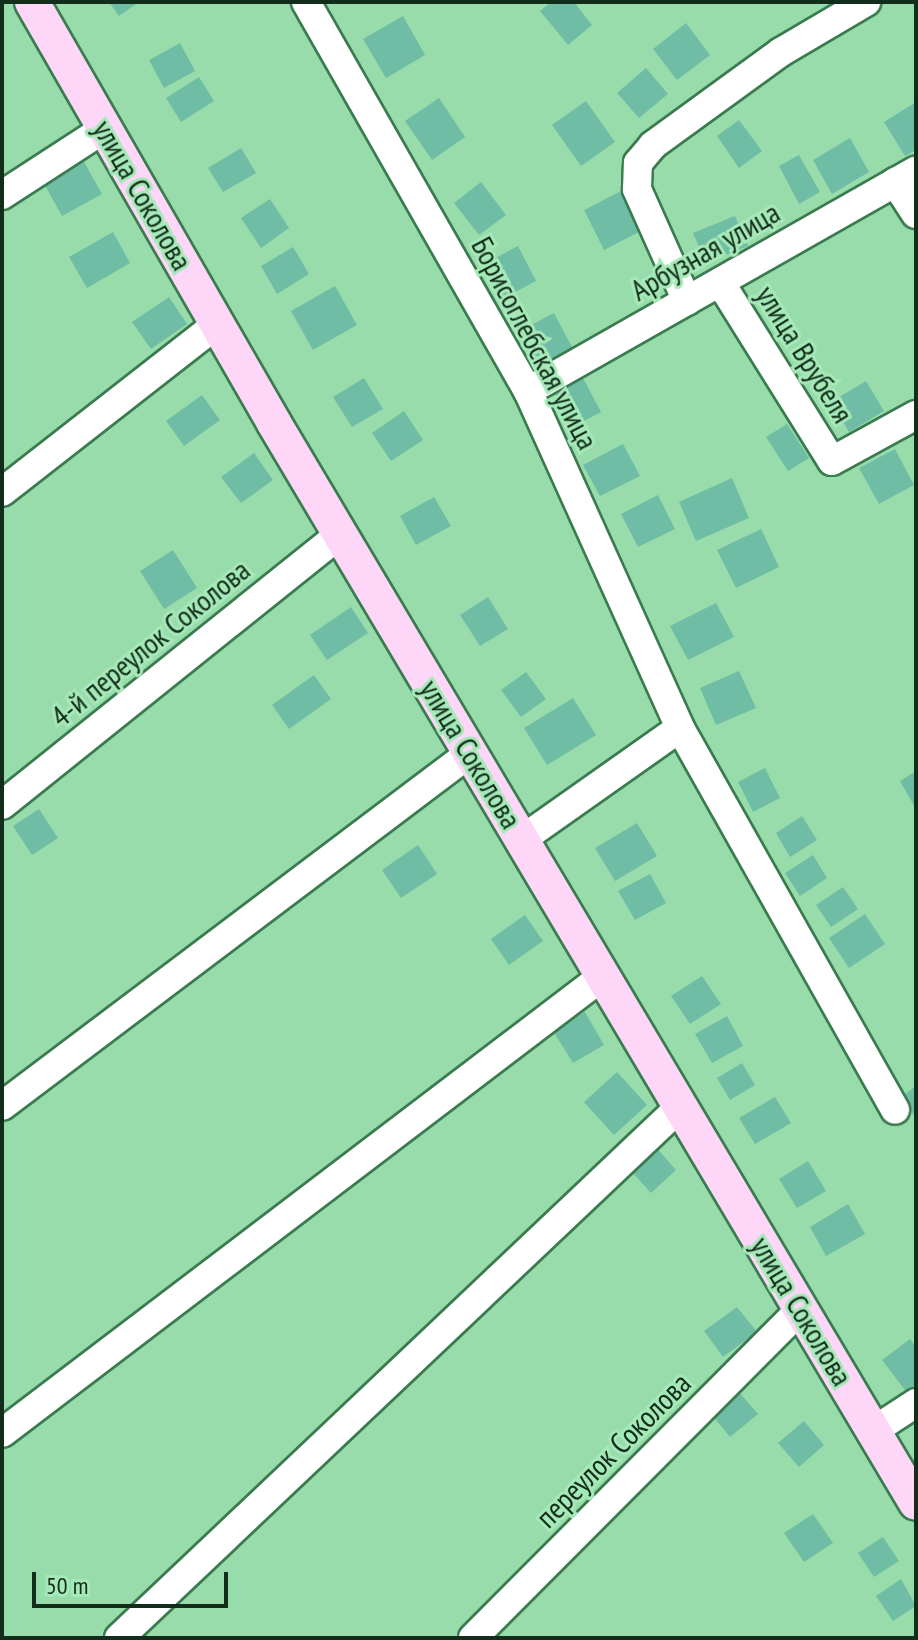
<!DOCTYPE html>
<html>
<head>
<meta charset="utf-8">
<style>
  body { margin:0 }
  #map { position:relative; width:918px; height:1640px; overflow:hidden; background:#99dcab; font-family:"PT Sans Narrow",sans-serif }
  div>[style] { position:absolute }
  [style*='--x'] { left:calc(var(--x)*1px); top:calc(var(--y)*1px); width:calc(var(--w)*1px); rotate:calc(var(--a)*1deg) }
  .building>* { inset:0; background:#70bda5 }
  .roads { filter:drop-shadow(2px 0 #3a7b4f) drop-shadow(-2px 0 #3a7b4f) drop-shadow(0 2px #3a7b4f) drop-shadow(0 -2px #3a7b4f) }
  .minor>* { height:28px; margin:-14px; padding:0 14px; transform-origin:14px; border-radius:14px; background:#fff }
  .major>* { height:34px; margin:-17px; padding:0 17px; transform-origin:17px; border-radius:17px; background:#fed6f8 }
  span { translate:-50% -50%; white-space:nowrap; text-align:center; line-height:1.15; -webkit-text-stroke:6px #a6e9b8; paint-order:stroke }
  .street-label { font-size:30px; color:#122d1a }
  .frame { position:absolute; inset:0; border:4px solid #122d1a; pointer-events:none }
  .scale { position:absolute; left:32px; top:1572px; width:196px; height:36px; box-sizing:border-box; border:4px solid #122d1a; border-top:0; padding-left:10px; font-size:24px; line-height:28px; white-space:nowrap; color:#122d1a; -webkit-text-stroke:6px #a6e9b8; paint-order:stroke }
</style>
</head>
<body>
<div id="map">
  <div class="building">
    <div style="clip-path:polygon(109px 2px,139px 2px,119px 16px)"></div>
    <div style="clip-path:polygon(551px 2px,574px 2px,592px 25px,568px 45px,540px 11px)"></div>
    <div style="clip-path:polygon(403px 16px,425px 55px,386px 78px,363px 39px)"></div>
    <div style="clip-path:polygon(686px 23px,710px 55px,677px 80px,653px 49px)"></div>
    <div style="clip-path:polygon(180px 43px,195px 71px,164px 88px,149px 60px)"></div>
    <div style="clip-path:polygon(646px 68px,668px 94px,639px 118px,617px 93px)"></div>
    <div style="clip-path:polygon(199px 77px,214px 101px,181px 122px,166px 98px)"></div>
    <div style="clip-path:polygon(439px 98px,465px 137px,432px 160px,405px 121px)"></div>
    <div style="clip-path:polygon(586px 101px,615px 142px,581px 166px,552px 125px)"></div>
    <div style="clip-path:polygon(916px 102px,916px 150px,905px 156px,884px 122px)"></div>
    <div style="clip-path:polygon(739px 120px,762px 151px,739px 168px,717px 136px)"></div>
    <div style="clip-path:polygon(850px 138px,869px 172px,832px 194px,813px 160px)"></div>
    <div style="clip-path:polygon(241px 148px,256px 173px,223px 192px,208px 168px)"></div>
    <div style="clip-path:polygon(799px 155px,820px 192px,799px 204px,779px 166px)"></div>
    <div style="clip-path:polygon(83px 160px,102px 194px,62px 216px,43px 182px)"></div>
    <div style="clip-path:polygon(481px 182px,506px 215px,479px 235px,454px 203px)"></div>
    <div style="clip-path:polygon(621px 191px,641px 231px,604px 250px,584px 210px)"></div>
    <div style="clip-path:polygon(270px 199px,289px 228px,261px 248px,241px 218px)"></div>
    <div style="clip-path:polygon(735px 216px,748px 246px,706px 263px,693px 233px)"></div>
    <div style="clip-path:polygon(113px 232px,130px 263px,87px 288px,69px 257px)"></div>
    <div style="clip-path:polygon(518px 246px,536px 281px,502px 299px,484px 264px)"></div>
    <div style="clip-path:polygon(293px 247px,309px 274px,277px 294px,261px 266px)"></div>
    <div style="clip-path:polygon(335px 286px,357px 325px,313px 350px,291px 311px)"></div>
    <div style="clip-path:polygon(169px 297px,187px 324px,151px 349px,132px 322px)"></div>
    <div style="clip-path:polygon(554px 313px,573px 349px,537px 368px,518px 332px)"></div>
    <div style="clip-path:polygon(364px 378px,383px 409px,352px 427px,333px 397px)"></div>
    <div style="clip-path:polygon(583px 378px,601px 412px,573px 427px,555px 393px)"></div>
    <div style="clip-path:polygon(866px 381px,884px 411px,849px 432px,831px 402px)"></div>
    <div style="clip-path:polygon(202px 395px,220px 420px,184px 446px,166px 421px)"></div>
    <div style="clip-path:polygon(404px 411px,423px 440px,391px 461px,372px 433px)"></div>
    <div style="clip-path:polygon(787px 424px,809px 458px,788px 471px,766px 437px)"></div>
    <div style="clip-path:polygon(623px 444px,640px 476px,600px 496px,583px 465px)"></div>
    <div style="clip-path:polygon(895px 449px,914px 485px,879px 504px,859px 468px)"></div>
    <div style="clip-path:polygon(254px 453px,273px 480px,241px 503px,221px 477px)"></div>
    <div style="clip-path:polygon(732px 478px,749px 518px,696px 541px,679px 502px)"></div>
    <div style="clip-path:polygon(658px 495px,675px 529px,638px 547px,621px 514px)"></div>
    <div style="clip-path:polygon(434px 497px,451px 526px,416px 545px,400px 516px)"></div>
    <div style="clip-path:polygon(761px 529px,779px 567px,736px 588px,717px 550px)"></div>
    <div style="clip-path:polygon(173px 550px,197px 588px,164px 609px,140px 571px)"></div>
    <div style="clip-path:polygon(488px 597px,508px 629px,480px 646px,460px 615px)"></div>
    <div style="clip-path:polygon(716px 603px,734px 637px,688px 660px,670px 626px)"></div>
    <div style="clip-path:polygon(351px 607px,368px 633px,327px 660px,310px 635px)"></div>
    <div style="clip-path:polygon(739px 671px,756px 708px,716px 725px,700px 688px)"></div>
    <div style="clip-path:polygon(526px 672px,546px 699px,521px 717px,501px 690px)"></div>
    <div style="clip-path:polygon(314px 675px,331px 699px,289px 729px,272px 705px)"></div>
    <div style="clip-path:polygon(573px 698px,596px 735px,547px 765px,524px 728px)"></div>
    <div style="clip-path:polygon(765px 768px,780px 798px,753px 812px,738px 782px)"></div>
    <div style="clip-path:polygon(916px 771px,916px 809px,900px 781px)"></div>
    <div style="clip-path:polygon(39px 809px,58px 838px,32px 855px,13px 826px)"></div>
    <div style="clip-path:polygon(802px 816px,817px 840px,790px 857px,776px 833px)"></div>
    <div style="clip-path:polygon(637px 823px,657px 856px,615px 881px,595px 848px)"></div>
    <div style="clip-path:polygon(418px 845px,437px 874px,401px 898px,382px 870px)"></div>
    <div style="clip-path:polygon(813px 855px,827px 878px,800px 896px,785px 873px)"></div>
    <div style="clip-path:polygon(650px 874px,666px 903px,635px 920px,618px 891px)"></div>
    <div style="clip-path:polygon(843px 887px,858px 909px,831px 927px,816px 905px)"></div>
    <div style="clip-path:polygon(865px 914px,885px 944px,849px 968px,829px 938px)"></div>
    <div style="clip-path:polygon(525px 915px,543px 941px,509px 965px,491px 939px)"></div>
    <div style="clip-path:polygon(702px 976px,721px 1004px,690px 1024px,671px 996px)"></div>
    <div style="clip-path:polygon(585px 1012px,604px 1045px,573px 1063px,553px 1031px)"></div>
    <div style="clip-path:polygon(727px 1016px,743px 1046px,712px 1063px,695px 1034px)"></div>
    <div style="clip-path:polygon(742px 1063px,755px 1085px,730px 1100px,717px 1078px)"></div>
    <div style="clip-path:polygon(617px 1072px,647px 1105px,614px 1135px,584px 1102px)"></div>
    <div style="clip-path:polygon(916px 1086px,916px 1118px,901px 1097px)"></div>
    <div style="clip-path:polygon(775px 1097px,791px 1123px,755px 1144px,739px 1118px)"></div>
    <div style="clip-path:polygon(655px 1146px,676px 1170px,651px 1193px,629px 1169px)"></div>
    <div style="clip-path:polygon(808px 1161px,826px 1191px,797px 1208px,779px 1179px)"></div>
    <div style="clip-path:polygon(848px 1204px,865px 1234px,826px 1256px,810px 1227px)"></div>
    <div style="clip-path:polygon(737px 1307px,757px 1332px,723px 1357px,704px 1331px)"></div>
    <div style="clip-path:polygon(910px 1339px,916px 1347px,916px 1388px,908px 1394px,882px 1360px)"></div>
    <div style="clip-path:polygon(739px 1392px,758px 1414px,730px 1437px,712px 1415px)"></div>
    <div style="clip-path:polygon(804px 1421px,824px 1445px,799px 1467px,778px 1443px)"></div>
    <div style="clip-path:polygon(813px 1514px,833px 1543px,804px 1562px,784px 1533px)"></div>
    <div style="clip-path:polygon(883px 1537px,899px 1561px,874px 1577px,858px 1553px)"></div>
    <div style="clip-path:polygon(901px 1579px,916px 1606px,893px 1621px,876px 1596px)"></div>
  </div>
  <div class="roads">
    <div class="minor">
      <div style="--x:306;--y:2;--w:448;--a:60.3"></div>
      <div style="--x:528;--y:391;--w:370;--a:65.7"></div>
      <div style="--x:680;--y:728;--w:438;--a:60.6"></div>
      <div style="--x:895;--y:182;--w:38;--a:57"></div>
      <div style="--x:2;--y:195;--w:123;--a:-33"></div>
      <div style="--x:720;--y:282;--w:211;--a:58"></div>
      <div style="--x:832;--y:461;--w:96;--a:-28.7"></div>
      <div style="--x:687;--y:301;--w:123;--a:-114.1"></div>
      <div style="--x:637;--y:189;--w:26;--a:-88"></div>
      <div style="--x:638;--y:163;--w:23;--a:-50"></div>
      <div style="--x:653;--y:145;--w:158;--a:-36"></div>
      <div style="--x:781;--y:52;--w:99;--a:-30.5"></div>
      <div style="--x:528;--y:391;--w:446;--a:-29.6"></div>
      <div style="--x:2;--y:492;--w:273;--a:-38"></div>
      <div style="--x:2;--y:805;--w:433;--a:-38.7"></div>
      <div style="--x:521;--y:840;--w:194;--a:-35.2"></div>
      <div style="--x:2;--y:1106;--w:586;--a:-37.03"></div>
      <div style="--x:873;--y:1431;--w:51;--a:-33.1"></div>
      <div style="--x:2;--y:1433;--w:755;--a:-37.25"></div>
      <div style="--x:119;--y:1638;--w:772;--a:-43.43"></div>
      <div style="--x:473;--y:1638;--w:465;--a:-45.1"></div>
    </div>
    <div class="major">
      <div style="--x:32;--y:2;--w:486;--a:60.1"></div>
      <div style="--x:274;--y:423;--w:1256;--a:59.27"></div>
    </div>
  </div>
  <div class="street-label">
    <span style="left:143px;top:195px;rotate:60deg">улица Соколова</span>
    <span style="left:705px;top:251px;rotate:-30deg">Арбузная улица</span>
    <span style="left:535px;top:343px;rotate:62deg">Борисоглебская улица</span>
    <span style="left:805px;top:354px;rotate:58deg">улица Врубеля</span>
    <span style="left:150px;top:643px;rotate:-39deg">4-й переулок Соколова</span>
    <span style="left:471px;top:754px;rotate:59deg">улица Соколова</span>
    <span style="left:802px;top:1311px;rotate:59deg">улица Соколова</span>
    <span style="left:613px;top:1450px;rotate:-45deg">переулок Соколова</span>
  </div>
  <div class="frame"></div>
  <div class="scale">50 m</div>
</div>
</body>
</html>
